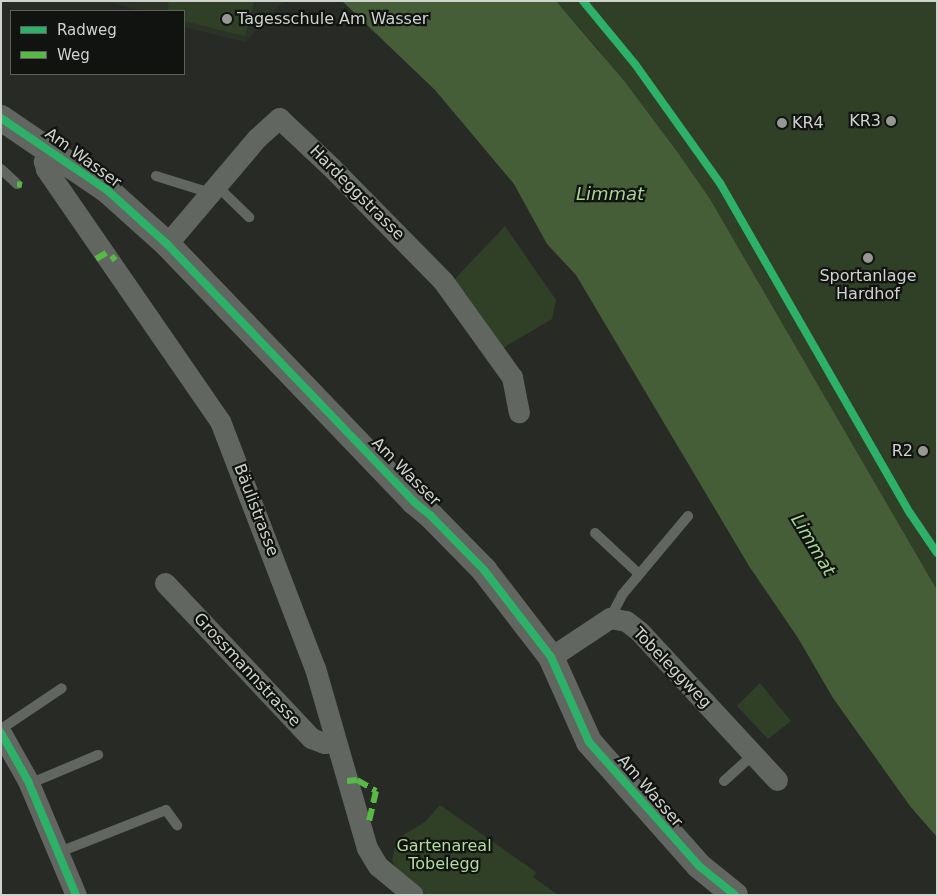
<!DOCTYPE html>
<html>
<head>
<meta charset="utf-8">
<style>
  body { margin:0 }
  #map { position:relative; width:938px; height:896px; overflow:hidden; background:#282a26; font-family:"DejaVu Sans",sans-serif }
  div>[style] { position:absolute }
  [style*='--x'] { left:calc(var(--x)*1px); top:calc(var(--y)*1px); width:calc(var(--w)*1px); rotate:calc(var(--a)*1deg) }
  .built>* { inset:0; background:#2b3327 }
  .green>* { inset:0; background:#304027 }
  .water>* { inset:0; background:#455e38 }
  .service>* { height:10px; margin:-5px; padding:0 5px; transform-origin:5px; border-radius:5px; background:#626660 }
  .minor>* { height:21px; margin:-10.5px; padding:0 10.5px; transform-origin:10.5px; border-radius:10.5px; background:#626660 }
  .tertiary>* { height:26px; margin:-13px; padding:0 13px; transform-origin:13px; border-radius:13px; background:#626660 }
  .quiet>* { height:6px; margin-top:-3px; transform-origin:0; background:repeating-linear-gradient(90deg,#58b947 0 12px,transparent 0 18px) }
  .cycleway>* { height:8px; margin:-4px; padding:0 4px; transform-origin:4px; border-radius:4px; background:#2db169 }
  .dots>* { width:14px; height:14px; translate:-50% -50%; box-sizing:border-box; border:2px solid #111310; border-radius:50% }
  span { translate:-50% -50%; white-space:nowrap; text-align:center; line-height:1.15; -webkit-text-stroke:4.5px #111310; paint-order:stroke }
  .poi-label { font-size:16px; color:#cfd3ce }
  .left { translate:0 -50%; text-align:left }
  .right { translate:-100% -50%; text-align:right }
  .street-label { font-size:16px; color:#cfd3ce }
  .park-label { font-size:16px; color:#b1de9b }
  .water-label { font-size:18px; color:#a9d693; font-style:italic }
  .frame { position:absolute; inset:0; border:2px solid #cfd3ce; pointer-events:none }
  .legend { position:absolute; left:10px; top:10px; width:175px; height:65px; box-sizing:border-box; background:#111310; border:1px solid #5d605c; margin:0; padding:6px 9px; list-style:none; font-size:15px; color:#cfd3ce }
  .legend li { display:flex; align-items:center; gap:10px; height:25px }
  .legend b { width:25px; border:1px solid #5d605c }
</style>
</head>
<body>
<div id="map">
  <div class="built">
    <div style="clip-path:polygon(105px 1px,284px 1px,245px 42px,184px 27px,184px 11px,143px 11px)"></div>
  </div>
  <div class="green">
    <div style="clip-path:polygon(169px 1px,254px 1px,245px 36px,184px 21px,184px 11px,167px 11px)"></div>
    <div style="clip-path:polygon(556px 1px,937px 1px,937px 590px,710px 199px,597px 48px)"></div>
    <div style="clip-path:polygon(505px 226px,556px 300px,552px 319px,503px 348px,452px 282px)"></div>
    <div style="clip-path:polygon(760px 683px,791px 721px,768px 739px,737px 706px)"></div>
    <div style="clip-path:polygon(440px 805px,536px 872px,533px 877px,558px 895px,427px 895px,398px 874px,392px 860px,397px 839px,425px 822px)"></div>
  </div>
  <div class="water">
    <div style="clip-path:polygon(342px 1px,556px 1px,625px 82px,678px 153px,710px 199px,937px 590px,937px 837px,910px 806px,833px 698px,798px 638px,749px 566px,576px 275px,547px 244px,514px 184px,435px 90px)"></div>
  </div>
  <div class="service">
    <div style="--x:1;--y:169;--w:22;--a:43"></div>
    <div style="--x:156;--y:176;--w:47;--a:17.3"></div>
    <div style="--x:201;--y:190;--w:9;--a:32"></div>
    <div style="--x:217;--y:186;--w:45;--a:44.1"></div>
    <div style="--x:595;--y:533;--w:60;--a:43"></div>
    <div style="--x:610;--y:618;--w:26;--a:-62"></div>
    <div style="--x:622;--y:595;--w:103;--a:-50.1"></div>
    <div style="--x:1;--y:729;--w:73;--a:-33.9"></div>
    <div style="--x:724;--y:781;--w:40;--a:-42"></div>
    <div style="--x:29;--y:784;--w:75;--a:-22.8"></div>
    <div style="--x:57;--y:853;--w:117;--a:-21.5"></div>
    <div style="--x:166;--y:810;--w:19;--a:54"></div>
  </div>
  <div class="minor">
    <div style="--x:50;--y:150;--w:13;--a:119"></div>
    <div style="--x:44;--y:161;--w:8;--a:76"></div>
    <div style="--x:46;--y:169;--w:306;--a:55.4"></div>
    <div style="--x:220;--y:421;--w:265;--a:69"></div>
    <div style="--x:315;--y:668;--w:187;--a:73.9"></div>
    <div style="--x:367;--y:848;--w:21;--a:59"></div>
    <div style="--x:378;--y:866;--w:45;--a:39.6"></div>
    <div style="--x:167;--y:244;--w:139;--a:-49.7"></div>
    <div style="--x:257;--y:138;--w:30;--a:-42"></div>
    <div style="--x:279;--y:118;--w:71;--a:43.3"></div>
    <div style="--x:331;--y:167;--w:160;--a:45.5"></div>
    <div style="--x:443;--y:281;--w:118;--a:54.3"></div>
    <div style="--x:512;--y:377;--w:36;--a:79"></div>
    <div style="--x:165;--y:583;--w:213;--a:46.7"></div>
    <div style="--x:311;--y:738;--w:14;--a:21"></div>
    <div style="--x:324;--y:743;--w:12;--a:-5"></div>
    <div style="--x:551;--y:657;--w:71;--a:-33.5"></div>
    <div style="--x:610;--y:618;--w:16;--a:11"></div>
    <div style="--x:626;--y:621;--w:16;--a:38"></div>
    <div style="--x:639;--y:631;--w:203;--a:47.2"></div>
    <div style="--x:1;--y:733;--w:55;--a:60.6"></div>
    <div style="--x:28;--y:781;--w:124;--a:67.2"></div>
  </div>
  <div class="tertiary">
    <div style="--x:1;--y:118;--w:128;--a:34.2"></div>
    <div style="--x:107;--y:190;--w:81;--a:42"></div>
    <div style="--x:167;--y:244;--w:357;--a:46.2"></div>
    <div style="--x:414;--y:502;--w:22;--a:39"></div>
    <div style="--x:431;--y:516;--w:76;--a:45.5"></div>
    <div style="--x:484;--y:570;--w:110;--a:52.4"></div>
    <div style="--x:551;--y:657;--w:93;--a:65.9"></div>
    <div style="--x:589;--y:742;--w:166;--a:48.4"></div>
    <div style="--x:699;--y:866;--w:46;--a:38.9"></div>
  </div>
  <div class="quiet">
    <div style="--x:17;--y:184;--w:5;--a:11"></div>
    <div style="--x:96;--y:259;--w:12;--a:-31"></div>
    <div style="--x:111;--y:260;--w:6;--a:-39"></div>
    <div style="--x:347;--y:781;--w:10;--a:-6"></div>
    <div style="--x:357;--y:780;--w:22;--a:30"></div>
    <div style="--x:376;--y:791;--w:35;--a:103"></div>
  </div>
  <div class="cycleway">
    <div style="--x:583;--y:1;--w:82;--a:50.5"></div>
    <div style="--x:635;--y:64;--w:146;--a:54.5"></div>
    <div style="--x:720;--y:183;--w:381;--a:60.1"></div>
    <div style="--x:910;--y:513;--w:48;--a:56"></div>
    <div style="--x:1;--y:118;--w:128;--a:34.2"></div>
    <div style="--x:107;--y:190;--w:81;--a:42"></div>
    <div style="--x:167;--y:244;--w:357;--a:46.2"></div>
    <div style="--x:414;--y:502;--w:22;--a:39"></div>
    <div style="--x:431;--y:516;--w:76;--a:45.5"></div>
    <div style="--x:484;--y:570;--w:110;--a:52.4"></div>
    <div style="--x:551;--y:657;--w:93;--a:65.9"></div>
    <div style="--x:589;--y:742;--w:166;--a:48.4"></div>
    <div style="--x:699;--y:866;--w:46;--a:38.9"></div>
    <div style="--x:1;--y:733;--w:55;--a:60.6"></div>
    <div style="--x:28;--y:781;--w:124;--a:67.2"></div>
  </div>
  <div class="dots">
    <div style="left:227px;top:19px;background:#959893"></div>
    <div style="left:891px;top:121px;background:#959893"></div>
    <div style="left:782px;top:123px;background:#959893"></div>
    <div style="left:868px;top:258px;background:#959893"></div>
    <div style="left:923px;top:451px;background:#959893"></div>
  </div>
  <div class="poi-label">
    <span class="left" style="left:237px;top:19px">Tagesschule Am Wasser</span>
    <span class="right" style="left:881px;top:121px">KR3</span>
    <span class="left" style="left:792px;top:123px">KR4</span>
    <span style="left:868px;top:285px">Sportanlage<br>Hardhof</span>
    <span class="right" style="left:913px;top:451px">R2</span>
  </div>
  <div class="street-label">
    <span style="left:83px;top:158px;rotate:36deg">Am Wasser</span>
    <span style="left:357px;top:193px;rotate:45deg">Hardeggstrasse</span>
    <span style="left:406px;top:472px;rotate:45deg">Am Wasser</span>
    <span style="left:256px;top:510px;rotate:69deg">Bäulistrasse</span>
    <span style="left:672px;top:668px;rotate:46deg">Tobeleggweg</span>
    <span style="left:247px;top:670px;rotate:47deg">Grossmannstrasse</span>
    <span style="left:650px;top:791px;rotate:49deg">Am Wasser</span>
  </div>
  <div class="park-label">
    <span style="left:444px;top:855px">Gartenareal<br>Tobelegg</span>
  </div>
  <div class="water-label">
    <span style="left:610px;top:194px">Limmat</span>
    <span style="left:813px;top:545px;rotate:59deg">Limmat</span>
  </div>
  <div class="frame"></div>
  <ul class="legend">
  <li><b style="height:6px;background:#2db169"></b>Radweg</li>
  <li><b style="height:6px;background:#58b947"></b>Weg</li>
  </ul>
</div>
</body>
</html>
